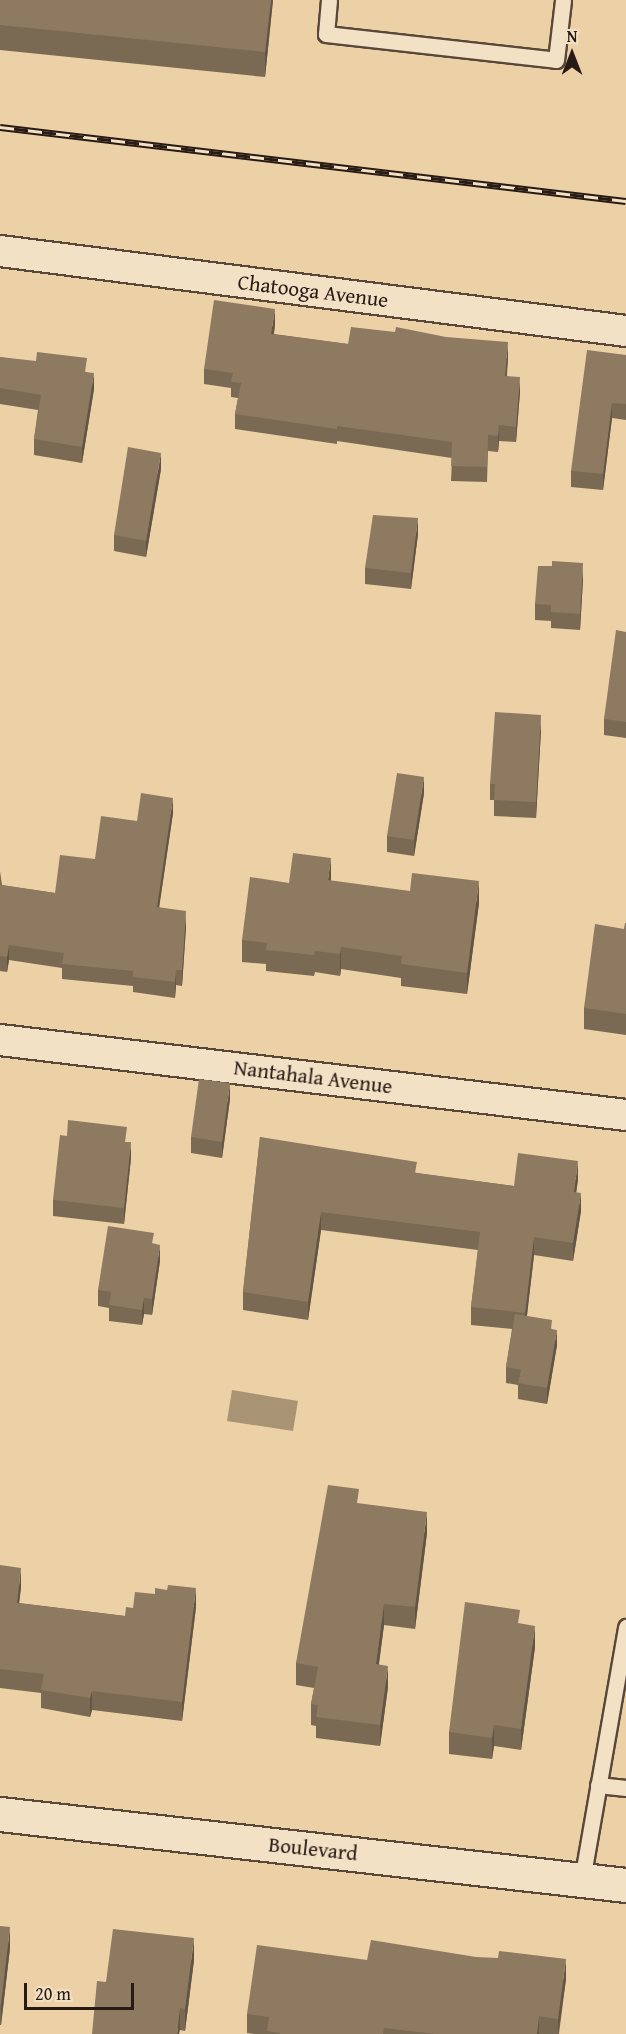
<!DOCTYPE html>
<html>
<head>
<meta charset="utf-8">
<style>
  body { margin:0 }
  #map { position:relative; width:626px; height:2034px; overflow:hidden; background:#ecd1a7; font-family:"Gentium Book Plus",serif }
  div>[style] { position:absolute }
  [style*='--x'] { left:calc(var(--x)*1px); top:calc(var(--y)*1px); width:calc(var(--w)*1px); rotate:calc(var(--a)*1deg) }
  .water>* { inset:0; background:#a99375 }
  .roads { filter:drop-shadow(2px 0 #59483a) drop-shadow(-2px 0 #59483a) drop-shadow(0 2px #59483a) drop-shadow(0 -2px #59483a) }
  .lane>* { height:15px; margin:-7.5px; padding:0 7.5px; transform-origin:7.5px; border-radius:7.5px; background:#f3e1c6 }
  .street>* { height:30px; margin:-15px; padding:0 15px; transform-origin:15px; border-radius:15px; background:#f3e1c6 }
  .secondary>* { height:33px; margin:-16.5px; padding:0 16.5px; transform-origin:16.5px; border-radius:16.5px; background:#f3e1c6 }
  .rail>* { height:7px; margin-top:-3.5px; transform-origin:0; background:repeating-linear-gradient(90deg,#f3e1c6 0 14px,#281b15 0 28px); box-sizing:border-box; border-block:2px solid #281b15 }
  .wall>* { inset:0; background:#7a6953 }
  .shaded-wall>* { inset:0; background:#635544 }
  .building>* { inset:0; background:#8e7a61 }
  span { translate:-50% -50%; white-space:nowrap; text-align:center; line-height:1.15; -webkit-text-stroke:5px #f3e1c6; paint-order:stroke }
  .street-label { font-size:21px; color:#281b15 }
  .north { position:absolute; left:542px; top:24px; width:60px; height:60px; -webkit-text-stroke:4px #f3e1c6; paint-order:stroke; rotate:0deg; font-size:16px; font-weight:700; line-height:24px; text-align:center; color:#281b15 }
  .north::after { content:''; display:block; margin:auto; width:21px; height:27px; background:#281b15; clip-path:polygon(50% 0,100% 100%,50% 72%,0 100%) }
  .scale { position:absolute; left:24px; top:1983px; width:110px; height:27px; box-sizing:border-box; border:3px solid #281b15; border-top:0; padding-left:8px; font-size:18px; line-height:21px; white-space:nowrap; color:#281b15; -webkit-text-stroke:4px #f3e1c6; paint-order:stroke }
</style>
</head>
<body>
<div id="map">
  <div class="water">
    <div style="clip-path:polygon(232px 1390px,298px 1401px,293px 1431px,227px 1421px)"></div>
  </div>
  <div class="roads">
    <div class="lane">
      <div style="--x:329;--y:0;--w:34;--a:95"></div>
      <div style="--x:326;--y:34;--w:231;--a:6.4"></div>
      <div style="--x:556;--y:60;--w:60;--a:-83.3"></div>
      <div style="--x:598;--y:1785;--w:28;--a:6"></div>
      <div style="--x:582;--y:1880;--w:257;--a:-80.1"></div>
    </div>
    <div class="street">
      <div style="--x:0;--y:251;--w:631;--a:7.28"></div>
      <div style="--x:0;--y:1040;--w:630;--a:6.83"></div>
    </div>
    <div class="secondary">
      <div style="--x:0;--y:1814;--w:630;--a:6.47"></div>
    </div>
  </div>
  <div class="rail">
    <div style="--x:0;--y:127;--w:630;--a:6.74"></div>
  </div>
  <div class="wall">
    <div style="clip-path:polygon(0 0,273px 0,265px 77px,0 50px)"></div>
    <div style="clip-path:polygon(275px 325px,274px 334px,348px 344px,508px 358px,507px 376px,520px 392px,516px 442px,499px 441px,498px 452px,488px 451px,487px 482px,451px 481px,452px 458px,337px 441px,337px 444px,235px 429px,235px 414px,238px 398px,231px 397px,231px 388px,204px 384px,204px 369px)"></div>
    <div style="clip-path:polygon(626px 355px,626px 420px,612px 418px,603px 490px,571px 487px,571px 471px)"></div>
    <div style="clip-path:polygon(0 357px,87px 372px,94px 389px,82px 463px,34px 455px,34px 439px,38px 410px,0 404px)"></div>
    <div style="clip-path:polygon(161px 469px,146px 557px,114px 551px,114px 535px)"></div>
    <div style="clip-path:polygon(418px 534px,411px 589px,365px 584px,365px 568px)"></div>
    <div style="clip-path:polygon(583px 579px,580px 630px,551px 628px,551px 621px,535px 620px,535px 604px)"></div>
    <div style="clip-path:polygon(626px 632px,626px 738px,604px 735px,604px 719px)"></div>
    <div style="clip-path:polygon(541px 730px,536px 818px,494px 816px,494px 800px,490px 800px,490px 784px)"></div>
    <div style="clip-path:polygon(424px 793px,414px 856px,387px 852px,387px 836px)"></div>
    <div style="clip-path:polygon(173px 813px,159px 907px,186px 927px,182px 986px,176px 985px,175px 998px,133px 992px,133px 986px,62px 979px,62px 968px,9px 960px,7px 972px,0 971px,0 871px,2px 885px,55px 893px,95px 859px,137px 821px)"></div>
    <div style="clip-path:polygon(331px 881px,479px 903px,467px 994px,401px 986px,401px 978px,341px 969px,340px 976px,315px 972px,314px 976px,266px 971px,266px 964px,242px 962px,242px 940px,289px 883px)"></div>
    <div style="clip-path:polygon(626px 923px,626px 1035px,584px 1029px,584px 1008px,624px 929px)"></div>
    <div style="clip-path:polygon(230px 1099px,222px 1158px,191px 1153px,191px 1137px)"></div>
    <div style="clip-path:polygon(260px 1137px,417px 1173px,514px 1186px,578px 1179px,576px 1193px,581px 1211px,573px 1261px,534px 1255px,527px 1316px,552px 1329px,557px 1345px,547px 1404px,518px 1399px,518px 1385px,506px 1383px,506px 1367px,512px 1329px,471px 1325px,471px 1307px,478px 1250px,321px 1230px,308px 1320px,243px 1310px,243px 1292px)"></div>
    <div style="clip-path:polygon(127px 1142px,131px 1158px,124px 1224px,53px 1216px,53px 1200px)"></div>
    <div style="clip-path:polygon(154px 1244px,160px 1261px,152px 1315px,144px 1314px,142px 1325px,109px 1321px,109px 1308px,98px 1306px,98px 1290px)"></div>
    <div style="clip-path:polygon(359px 1504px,427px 1533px,415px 1629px,384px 1625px,379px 1664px,388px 1687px,380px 1746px,316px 1738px,316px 1726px,311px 1725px,311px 1704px,314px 1688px,296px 1685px,296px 1663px)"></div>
    <div style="clip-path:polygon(0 1565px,21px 1587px,19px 1603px,125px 1616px,133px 1608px,196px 1607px,182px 1721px,92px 1710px,90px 1717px,41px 1708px,41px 1693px,0 1688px)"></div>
    <div style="clip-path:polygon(520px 1624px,535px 1647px,521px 1750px,494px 1746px,492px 1759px,449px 1754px,449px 1732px)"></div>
    <div style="clip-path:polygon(0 1926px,10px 1948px,1px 2025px,0 2025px)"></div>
    <div style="clip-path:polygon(194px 1960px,185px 2031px,180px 2030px,106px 1982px)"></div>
    <div style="clip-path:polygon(367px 1960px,566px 1979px,559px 2034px,254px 2034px,247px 2033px,247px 2014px)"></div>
  </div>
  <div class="shaded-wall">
    <div style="clip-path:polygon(271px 0,273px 0,265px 77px,265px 52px)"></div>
    <div style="clip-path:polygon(275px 309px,275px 325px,271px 349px,271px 334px)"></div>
    <div style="clip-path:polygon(508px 342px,508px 358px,505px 391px,505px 376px)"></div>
    <div style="clip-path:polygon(94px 373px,94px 389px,82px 463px,82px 447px)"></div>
    <div style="clip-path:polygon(520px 377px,520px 392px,516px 442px,516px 427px)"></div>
    <div style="clip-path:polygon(612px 403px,612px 418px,603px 490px,603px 474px)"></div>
    <div style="clip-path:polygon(499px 425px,499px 441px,498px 452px,498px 436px)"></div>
    <div style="clip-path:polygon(161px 453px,161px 469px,146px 557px,146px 541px)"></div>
    <div style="clip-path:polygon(418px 518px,418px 534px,411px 589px,411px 573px)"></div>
    <div style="clip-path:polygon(583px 563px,583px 579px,580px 630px,580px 614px)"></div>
    <div style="clip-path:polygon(541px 715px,541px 730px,536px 818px,536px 802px)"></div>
    <div style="clip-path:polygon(424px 777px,424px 793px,414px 856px,414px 840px)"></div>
    <div style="clip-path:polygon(173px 798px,173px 813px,157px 922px,157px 907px)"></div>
    <div style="clip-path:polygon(331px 858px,331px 879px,328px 902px,328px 880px)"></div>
    <div style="clip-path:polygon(479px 881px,479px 903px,467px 994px,467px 973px)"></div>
    <div style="clip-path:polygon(186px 911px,186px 927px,182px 986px,182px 970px)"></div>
    <div style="clip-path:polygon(9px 945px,9px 960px,7px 972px,7px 957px)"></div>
    <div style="clip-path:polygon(341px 947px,341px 969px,340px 976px,340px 954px)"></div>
    <div style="clip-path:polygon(176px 970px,176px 985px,175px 998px,175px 982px)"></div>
    <div style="clip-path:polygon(230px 1083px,230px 1099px,222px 1158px,222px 1142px)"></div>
    <div style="clip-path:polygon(131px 1142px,131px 1158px,124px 1224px,124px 1208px)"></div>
    <div style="clip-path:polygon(578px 1161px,578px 1179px,574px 1210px,574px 1192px)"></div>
    <div style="clip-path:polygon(581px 1193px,581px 1211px,573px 1261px,573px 1243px)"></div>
    <div style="clip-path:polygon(321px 1212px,321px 1230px,308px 1320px,308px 1302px)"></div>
    <div style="clip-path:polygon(534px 1237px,534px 1255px,525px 1331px,525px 1313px)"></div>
    <div style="clip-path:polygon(160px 1245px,160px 1261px,152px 1315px,152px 1299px)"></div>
    <div style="clip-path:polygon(144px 1298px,144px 1314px,142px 1325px,142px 1310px)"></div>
    <div style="clip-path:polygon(557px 1330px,557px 1345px,547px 1404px,547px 1388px)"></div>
    <div style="clip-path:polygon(427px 1512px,427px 1533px,415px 1629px,415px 1607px)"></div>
    <div style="clip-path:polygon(21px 1568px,21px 1587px,17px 1622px,17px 1603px)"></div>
    <div style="clip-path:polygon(196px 1588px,196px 1607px,182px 1721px,182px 1702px)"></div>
    <div style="clip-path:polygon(384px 1604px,384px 1625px,376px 1685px,376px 1664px)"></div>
    <div style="clip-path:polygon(535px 1626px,535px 1647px,521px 1750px,521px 1729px)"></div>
    <div style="clip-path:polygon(388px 1666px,388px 1687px,380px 1746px,380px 1725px)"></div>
    <div style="clip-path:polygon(92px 1691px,92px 1710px,90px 1717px,90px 1698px)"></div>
    <div style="clip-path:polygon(494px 1725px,494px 1746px,492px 1759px,492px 1738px)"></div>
    <div style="clip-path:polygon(10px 1927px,10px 1948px,1px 2025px,1px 2004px)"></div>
    <div style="clip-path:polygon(194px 1938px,194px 1960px,185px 2031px,185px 2009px)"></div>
    <div style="clip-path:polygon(566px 1959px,566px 1979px,558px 2034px,558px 2019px)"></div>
    <div style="clip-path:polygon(180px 2008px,180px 2030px,179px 2034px,177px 2034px)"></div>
    <div style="clip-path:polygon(539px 2016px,539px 2034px,537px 2034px)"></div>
  </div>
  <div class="building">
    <div style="clip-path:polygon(0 0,271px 0,265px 52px,0 25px)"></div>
    <div style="clip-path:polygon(214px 300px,275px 309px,271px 334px,348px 344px,351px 327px,395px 332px,396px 327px,446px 337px,508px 342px,505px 376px,520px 377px,516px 427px,499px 425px,498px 436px,488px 435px,487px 467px,451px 466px,452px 442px,337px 426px,337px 429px,235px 414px,241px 383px,231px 382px,233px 373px,204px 369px)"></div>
    <div style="clip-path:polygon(587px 350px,626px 355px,626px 404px,612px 403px,603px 474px,571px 471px)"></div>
    <div style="clip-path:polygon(37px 352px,87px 358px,85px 372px,94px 373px,82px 447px,34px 439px,41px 395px,0 388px,0 357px,36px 361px)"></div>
    <div style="clip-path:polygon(128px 447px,161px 453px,146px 541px,114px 535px)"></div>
    <div style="clip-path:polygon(373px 515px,418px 518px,411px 573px,365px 568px)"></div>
    <div style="clip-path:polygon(552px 561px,583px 563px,580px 614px,551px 612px,551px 605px,535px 604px,538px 566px,552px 566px)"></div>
    <div style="clip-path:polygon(616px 630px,626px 632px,626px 722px,604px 719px)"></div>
    <div style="clip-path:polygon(495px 712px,541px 715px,536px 802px,494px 800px,495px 784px,490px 784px)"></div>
    <div style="clip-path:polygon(397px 773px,424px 777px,414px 840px,387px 836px)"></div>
    <div style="clip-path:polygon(141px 793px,173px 798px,157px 907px,186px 911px,182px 970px,176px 970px,175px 982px,133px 977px,133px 971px,62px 964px,64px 953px,9px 945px,7px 957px,0 956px,0 885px,55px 893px,60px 855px,95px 859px,101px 816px,137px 821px)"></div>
    <div style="clip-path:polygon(293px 853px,331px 858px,328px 880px,410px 891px,412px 873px,479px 881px,467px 973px,401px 964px,402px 956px,341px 947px,340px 954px,315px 951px,314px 955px,266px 950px,267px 943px,242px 940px,250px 877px,289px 883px)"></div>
    <div style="clip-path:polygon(625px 923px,626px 923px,626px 1014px,584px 1008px,595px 924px,624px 929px)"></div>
    <div style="clip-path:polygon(199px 1079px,230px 1083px,222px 1142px,191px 1137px)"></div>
    <div style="clip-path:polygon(68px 1120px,127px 1127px,125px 1142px,131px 1142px,124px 1208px,53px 1200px,60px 1135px,67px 1136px)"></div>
    <div style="clip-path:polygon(260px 1137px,417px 1162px,415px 1173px,514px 1186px,518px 1153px,578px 1161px,574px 1192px,581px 1193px,573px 1243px,534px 1237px,525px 1313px,471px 1307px,480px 1232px,321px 1212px,308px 1302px,243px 1292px)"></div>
    <div style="clip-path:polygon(108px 1226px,154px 1233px,152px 1243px,160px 1245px,152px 1299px,144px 1298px,142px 1310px,109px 1305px,111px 1292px,98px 1290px)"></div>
    <div style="clip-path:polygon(515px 1314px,552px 1320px,551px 1329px,557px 1330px,547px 1388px,518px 1383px,521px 1370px,506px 1367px)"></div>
    <div style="clip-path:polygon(328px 1485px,359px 1489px,357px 1503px,427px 1512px,415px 1607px,384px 1604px,376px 1664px,388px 1666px,380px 1725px,316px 1717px,318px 1705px,311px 1704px,318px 1667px,296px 1663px)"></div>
    <div style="clip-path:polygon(0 1565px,21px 1568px,17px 1603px,125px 1616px,126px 1607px,133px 1608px,135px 1592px,155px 1594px,155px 1588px,167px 1590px,168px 1585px,196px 1588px,182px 1702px,92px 1691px,90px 1698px,41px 1690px,44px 1674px,0 1669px)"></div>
    <div style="clip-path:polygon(465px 1602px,520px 1610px,518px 1623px,535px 1626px,521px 1729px,494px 1725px,492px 1738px,449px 1732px)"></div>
    <div style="clip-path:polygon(0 1926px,10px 1927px,1px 2004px,0 2004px)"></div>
    <div style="clip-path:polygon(113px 1929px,194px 1938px,185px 2009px,180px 2008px,177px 2034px,92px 2034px,97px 1981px,106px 1982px)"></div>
    <div style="clip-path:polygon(371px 1940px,476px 1957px,498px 1958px,499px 1951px,566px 1959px,558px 2019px,539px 2016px,537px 2034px,436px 2034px,384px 2028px,383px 2034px,280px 2034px,280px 2033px,267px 2031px,269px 2017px,247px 2014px,257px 1945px,367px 1960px)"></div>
  </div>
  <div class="street-label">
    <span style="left:313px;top:291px;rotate:7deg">Chatooga Avenue</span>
    <span style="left:313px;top:1077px;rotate:7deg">Nantahala Avenue</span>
    <span style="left:313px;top:1849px;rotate:6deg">Boulevard</span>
  </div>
  <div class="north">N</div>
  <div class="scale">20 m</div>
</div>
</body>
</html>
